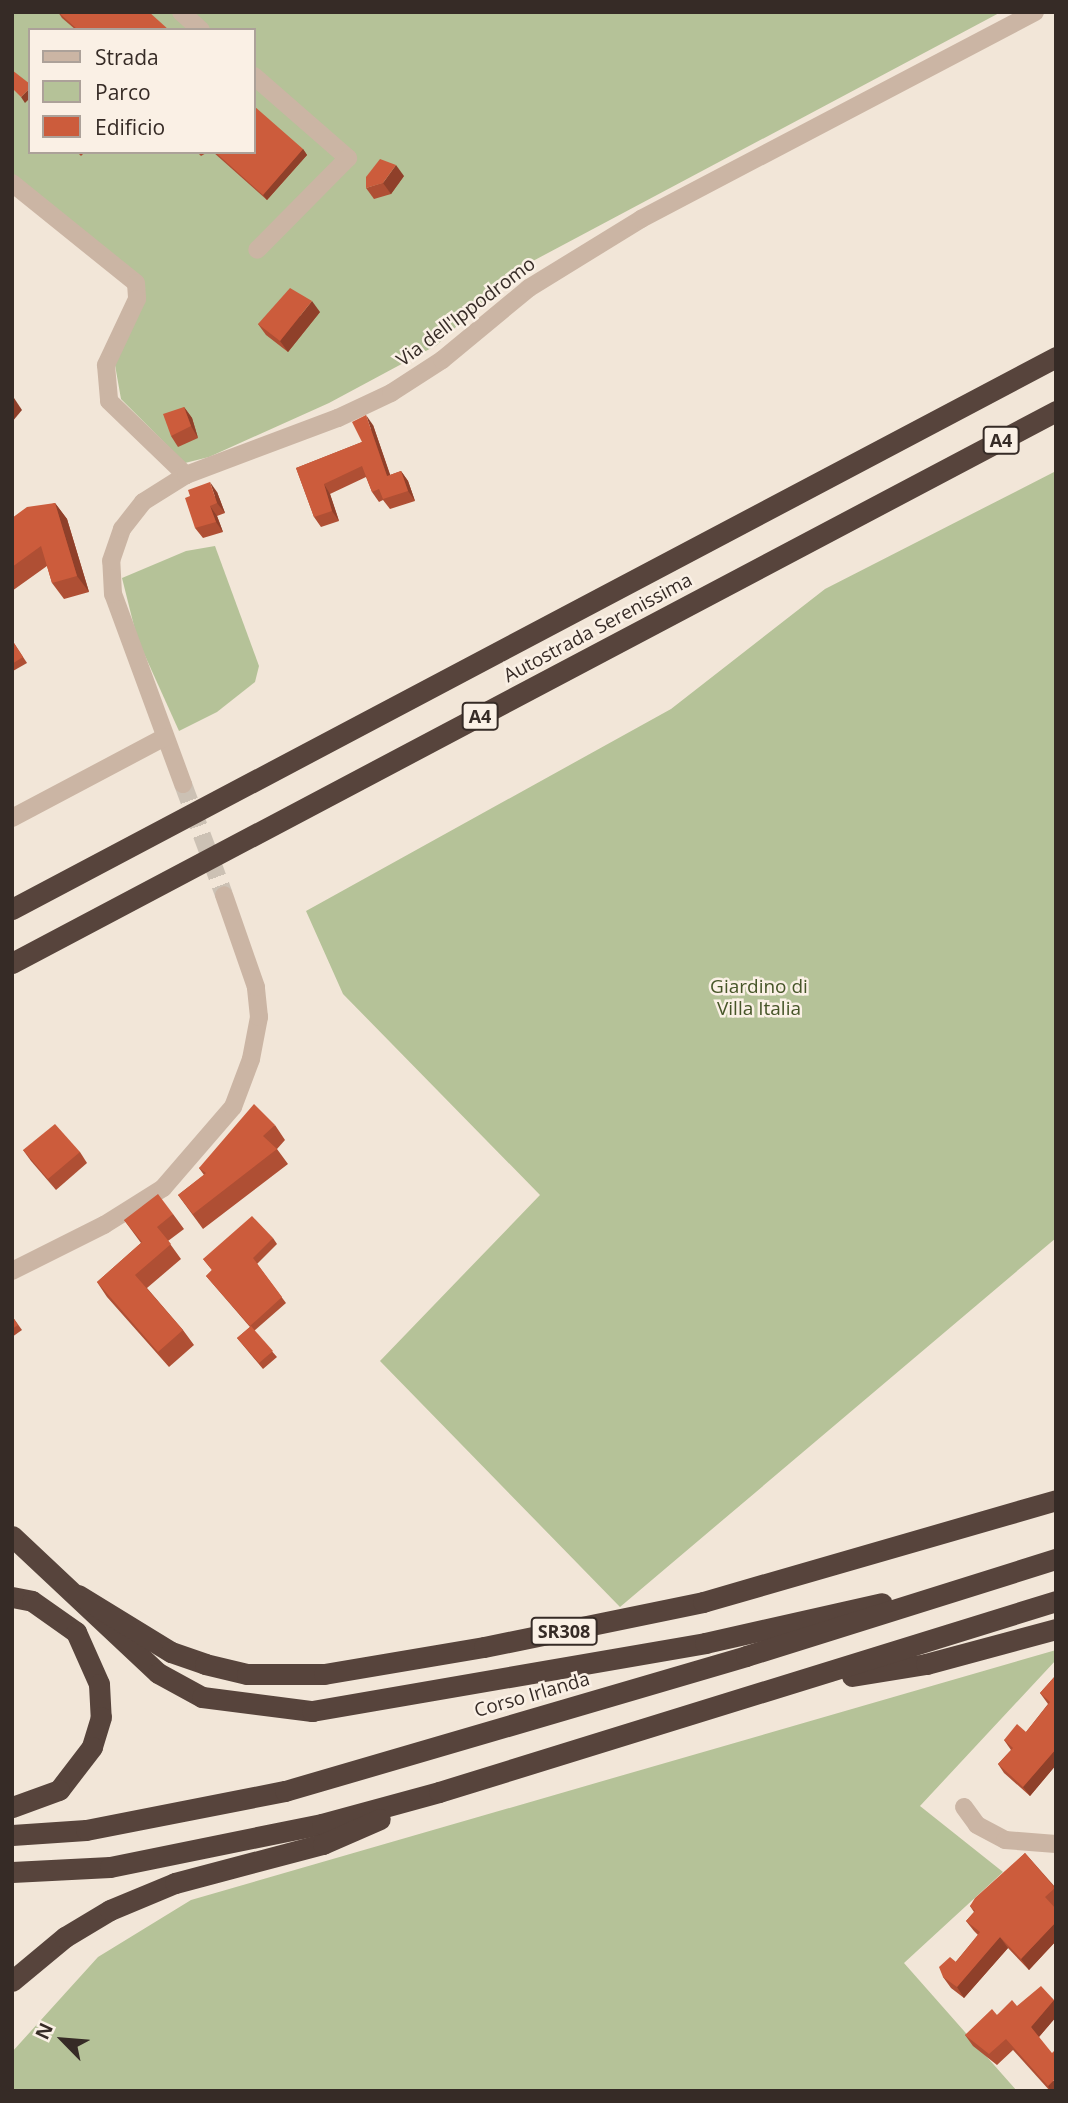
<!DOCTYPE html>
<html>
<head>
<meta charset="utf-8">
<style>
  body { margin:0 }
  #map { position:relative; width:1068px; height:2103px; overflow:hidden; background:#f2e6d8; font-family:"Open Sans",sans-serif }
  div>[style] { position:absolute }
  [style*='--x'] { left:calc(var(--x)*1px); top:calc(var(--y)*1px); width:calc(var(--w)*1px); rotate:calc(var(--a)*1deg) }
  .green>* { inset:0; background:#b5c298 }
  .minor-tunnel>* { height:18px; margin-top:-9px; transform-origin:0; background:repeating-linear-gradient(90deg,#ccc1b4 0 18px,transparent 0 27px) }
  .minor>* { height:18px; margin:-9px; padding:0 9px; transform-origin:9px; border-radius:9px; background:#cbb5a4 }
  .highway>* { height:21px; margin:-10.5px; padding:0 10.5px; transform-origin:10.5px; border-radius:10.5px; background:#57443c }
  .wall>* { inset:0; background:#af4f34 }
  .shaded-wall>* { inset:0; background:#8f402a }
  .building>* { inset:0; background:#cc5c3c }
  span { translate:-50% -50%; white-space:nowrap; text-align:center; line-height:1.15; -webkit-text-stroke:5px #faf0e5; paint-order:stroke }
  .shield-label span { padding:2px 5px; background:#faf0e5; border:2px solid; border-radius:5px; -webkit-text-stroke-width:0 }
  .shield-label { font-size:18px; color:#362b26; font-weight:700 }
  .street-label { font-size:19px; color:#362b26 }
  .park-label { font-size:19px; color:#465528 }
  .frame { position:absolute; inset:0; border:14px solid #362b26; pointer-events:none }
  .legend { position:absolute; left:28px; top:28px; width:228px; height:126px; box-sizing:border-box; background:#faf0e5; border:2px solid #aca199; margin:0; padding:9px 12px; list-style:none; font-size:21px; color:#362b26 }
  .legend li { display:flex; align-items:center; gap:14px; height:35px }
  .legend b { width:35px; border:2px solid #aca199 }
  .north { position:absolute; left:28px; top:2005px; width:70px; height:70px; -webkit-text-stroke:5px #faf0e5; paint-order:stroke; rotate:295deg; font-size:19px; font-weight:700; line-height:28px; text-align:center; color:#362b26 }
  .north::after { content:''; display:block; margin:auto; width:24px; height:32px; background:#362b26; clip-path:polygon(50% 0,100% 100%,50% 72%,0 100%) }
</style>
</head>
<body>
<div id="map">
  <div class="green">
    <div style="clip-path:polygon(evenodd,12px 12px,1001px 12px,516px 270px,437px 345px,329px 403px,209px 457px,185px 463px,121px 399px,115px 365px,145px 288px,137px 276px,12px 175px,12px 12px,30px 30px,254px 30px,254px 152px,30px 152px,30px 30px)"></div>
    <div style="clip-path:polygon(1056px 471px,1056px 1238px,620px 1607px,380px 1361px,540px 1195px,343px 994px,306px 911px,671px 709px,825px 589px)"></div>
    <div style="clip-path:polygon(215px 546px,259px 666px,255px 682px,217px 712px,179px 731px,137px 638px,122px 578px,186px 551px)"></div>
    <div style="clip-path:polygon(1056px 1650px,1056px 1660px,920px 1806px,1003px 1872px,904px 1963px,1017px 2091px,12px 2091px,12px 2052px,98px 1957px,191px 1900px)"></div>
  </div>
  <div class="minor-tunnel">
    <div style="--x:183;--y:784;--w:118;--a:69.7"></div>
  </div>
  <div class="minor">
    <div style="--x:181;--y:12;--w:27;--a:42"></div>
    <div style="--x:254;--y:76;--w:125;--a:41.1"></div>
    <div style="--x:348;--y:158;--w:129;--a:134.7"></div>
    <div style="--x:12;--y:183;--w:159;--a:38.9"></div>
    <div style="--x:136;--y:283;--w:16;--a:86"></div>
    <div style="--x:137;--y:299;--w:73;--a:115.2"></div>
    <div style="--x:106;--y:365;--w:36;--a:85"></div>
    <div style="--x:109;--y:401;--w:107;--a:43.9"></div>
    <div style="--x:183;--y:784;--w:202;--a:-110.2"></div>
    <div style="--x:113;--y:594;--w:33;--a:-93"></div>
    <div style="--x:111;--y:561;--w:34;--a:-71"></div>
    <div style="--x:122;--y:529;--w:34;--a:-52"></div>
    <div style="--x:143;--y:502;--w:51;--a:-32.1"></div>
    <div style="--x:186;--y:475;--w:162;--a:-20.6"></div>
    <div style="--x:338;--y:418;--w:59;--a:-25.3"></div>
    <div style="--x:391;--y:393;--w:61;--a:-32.9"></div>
    <div style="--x:442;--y:360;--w:113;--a:-39.6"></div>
    <div style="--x:529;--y:288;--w:132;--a:-31.6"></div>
    <div style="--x:641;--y:219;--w:445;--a:-27.7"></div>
    <div style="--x:12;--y:818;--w:173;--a:-27.9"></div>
    <div style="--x:12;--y:1271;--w:103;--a:-26.6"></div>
    <div style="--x:104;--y:1225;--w:70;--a:-32.1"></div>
    <div style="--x:163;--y:1188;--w:107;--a:-49.2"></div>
    <div style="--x:233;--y:1107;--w:51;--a:-69.4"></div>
    <div style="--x:251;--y:1059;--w:43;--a:-79.2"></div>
    <div style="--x:259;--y:1017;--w:30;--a:-96"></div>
    <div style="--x:256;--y:987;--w:97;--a:-109.2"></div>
    <div style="--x:964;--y:1807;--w:22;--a:54"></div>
    <div style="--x:977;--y:1825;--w:32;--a:28"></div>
    <div style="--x:1005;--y:1840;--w:51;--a:4.5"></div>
  </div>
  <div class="highway">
    <div style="--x:12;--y:909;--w:1181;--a:-27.87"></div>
    <div style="--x:12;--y:963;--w:1181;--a:-27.87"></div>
    <div style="--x:12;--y:1536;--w:200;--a:43.2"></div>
    <div style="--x:158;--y:1673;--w:50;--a:28.6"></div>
    <div style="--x:202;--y:1697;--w:111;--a:7.3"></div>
    <div style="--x:312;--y:1711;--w:399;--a:-9.8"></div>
    <div style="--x:705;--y:1643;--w:181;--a:-12.7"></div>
    <div style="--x:78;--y:1595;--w:109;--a:31.5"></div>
    <div style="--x:171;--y:1652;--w:36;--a:19"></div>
    <div style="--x:205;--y:1664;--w:43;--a:13.4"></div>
    <div style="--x:247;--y:1674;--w:77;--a:0"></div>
    <div style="--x:324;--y:1674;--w:162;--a:-9.6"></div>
    <div style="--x:484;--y:1647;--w:224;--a:-11.6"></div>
    <div style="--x:703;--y:1602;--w:367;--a:-16.1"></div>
    <div style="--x:12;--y:1597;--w:20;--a:11"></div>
    <div style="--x:32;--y:1601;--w:54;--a:35.2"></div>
    <div style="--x:76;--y:1632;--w:57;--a:66.1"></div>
    <div style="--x:99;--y:1684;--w:33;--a:87"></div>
    <div style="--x:101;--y:1717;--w:31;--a:107"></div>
    <div style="--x:92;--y:1747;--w:54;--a:127.5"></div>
    <div style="--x:59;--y:1790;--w:50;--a:160.1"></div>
    <div style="--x:852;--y:1676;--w:75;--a:-9.2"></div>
    <div style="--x:926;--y:1664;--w:135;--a:-15.1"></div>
    <div style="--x:12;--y:1835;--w:74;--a:-3.9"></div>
    <div style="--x:86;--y:1830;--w:203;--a:-11.1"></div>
    <div style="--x:285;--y:1791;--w:480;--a:-16.3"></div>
    <div style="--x:746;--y:1656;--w:325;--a:-17.4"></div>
    <div style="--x:12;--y:1872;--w:98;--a:-2.9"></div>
    <div style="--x:110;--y:1867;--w:216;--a:-11.5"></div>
    <div style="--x:322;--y:1824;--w:121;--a:-15.3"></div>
    <div style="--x:439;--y:1792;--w:646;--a:-17.2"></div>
    <div style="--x:12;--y:1981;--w:69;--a:-39.7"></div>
    <div style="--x:65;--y:1937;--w:52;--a:-31"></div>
    <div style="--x:110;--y:1910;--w:70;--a:-22.6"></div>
    <div style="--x:175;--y:1883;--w:153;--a:-14.8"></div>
    <div style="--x:323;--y:1844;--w:62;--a:-23.7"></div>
  </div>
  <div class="wall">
    <div style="clip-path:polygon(58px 12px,169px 30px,76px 30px,62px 18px)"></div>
    <div style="clip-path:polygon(303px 149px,307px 155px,267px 200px,213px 152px,254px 152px)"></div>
    <div style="clip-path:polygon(77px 152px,85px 152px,81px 156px)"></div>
    <div style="clip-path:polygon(197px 152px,208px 152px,201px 156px)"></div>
    <div style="clip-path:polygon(404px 176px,391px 194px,374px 199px,366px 188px)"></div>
    <div style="clip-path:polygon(320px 312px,288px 352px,266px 335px,258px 324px)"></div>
    <div style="clip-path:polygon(184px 407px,192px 418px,198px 438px,178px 447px,171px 436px)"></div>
    <div style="clip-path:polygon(373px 425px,390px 475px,401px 471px,408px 481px,415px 501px,390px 509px,383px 500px,379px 502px,372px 492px,366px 477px,330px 494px,339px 521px,321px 527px,314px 517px,296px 468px,362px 442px)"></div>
    <div style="clip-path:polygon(217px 492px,225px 513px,217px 516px,223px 532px,203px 538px,195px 528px)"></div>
    <div style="clip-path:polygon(55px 503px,67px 519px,89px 592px,64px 599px,52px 583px,47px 566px,12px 591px,12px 518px)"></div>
    <div style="clip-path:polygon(12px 640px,27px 663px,13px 671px,12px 670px)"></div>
    <div style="clip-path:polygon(275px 1125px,285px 1140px,277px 1149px,288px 1164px,203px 1229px,178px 1195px,204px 1175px,199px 1168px)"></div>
    <div style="clip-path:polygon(23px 1150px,80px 1152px,87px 1163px,56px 1190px,31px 1161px)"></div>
    <div style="clip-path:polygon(173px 1214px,184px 1229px,168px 1241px,181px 1259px,147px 1288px,183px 1330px,194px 1345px,169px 1367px,107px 1297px,97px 1282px,141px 1243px,124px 1220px)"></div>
    <div style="clip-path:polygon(273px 1238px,277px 1244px,257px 1264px,286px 1303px,254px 1331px,277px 1357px,263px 1369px,237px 1338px,250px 1327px,206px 1276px,212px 1270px,203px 1259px)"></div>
    <div style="clip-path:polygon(12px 1316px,22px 1330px,12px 1337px)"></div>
    <div style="clip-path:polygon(1056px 1675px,1056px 1765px,1030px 1796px,1004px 1773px,998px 1764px,1011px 1750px,1004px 1740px,1026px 1732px,1048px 1704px,1040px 1693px)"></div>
    <div style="clip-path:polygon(1025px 1853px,1056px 1888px,1056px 1905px,1054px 1907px,1056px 1909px,1056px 1941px,1029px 1970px,1008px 1948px,964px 1998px,951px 1988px,943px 1977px,978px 1935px,974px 1931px,966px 1921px,974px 1912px,970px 1906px)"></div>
    <div style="clip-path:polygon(1054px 2000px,1056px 2003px,1056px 2017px,1039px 2037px,1056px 2091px,1050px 2091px,1013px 2050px,997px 2065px,973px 2046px,965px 2035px,997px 2015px,1017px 2006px)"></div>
  </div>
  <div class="shaded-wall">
    <div style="clip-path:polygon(30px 88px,30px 98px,25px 103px,21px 97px)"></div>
    <div style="clip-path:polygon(303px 149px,307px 155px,267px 200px,263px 195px)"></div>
    <div style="clip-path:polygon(396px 165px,404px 176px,391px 194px,383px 183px)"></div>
    <div style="clip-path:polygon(312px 301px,320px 312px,288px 352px,280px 341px)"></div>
    <div style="clip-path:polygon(14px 398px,22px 410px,12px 422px,12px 400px)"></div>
    <div style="clip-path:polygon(184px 407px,192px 418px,198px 438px,191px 426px)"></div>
    <div style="clip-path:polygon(366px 415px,373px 425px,394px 486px,387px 476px)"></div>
    <div style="clip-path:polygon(401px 471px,408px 481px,415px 501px,408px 491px)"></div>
    <div style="clip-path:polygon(210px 482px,217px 492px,225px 513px,217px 503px)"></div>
    <div style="clip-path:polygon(324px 484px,330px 494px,339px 521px,332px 511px)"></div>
    <div style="clip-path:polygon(55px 503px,67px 519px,89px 592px,77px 576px)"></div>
    <div style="clip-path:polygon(210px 506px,217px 516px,223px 532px,216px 522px)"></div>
    <div style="clip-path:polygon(1056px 1749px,1056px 1765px,1030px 1796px,1023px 1787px)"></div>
    <div style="clip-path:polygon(1056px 1922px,1056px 1941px,1029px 1970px,1021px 1959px)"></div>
    <div style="clip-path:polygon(1000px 1937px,1008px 1948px,964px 1998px,957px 1987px)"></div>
    <div style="clip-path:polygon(1054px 2000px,1056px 2003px,1056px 2017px,1038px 2038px,1031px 2027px)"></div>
    <div style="clip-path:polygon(1056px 2078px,1056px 2091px,1051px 2091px,1048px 2086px)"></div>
  </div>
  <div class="building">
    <div style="clip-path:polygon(58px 12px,149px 12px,169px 30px,78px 30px)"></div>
    <div style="clip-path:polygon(12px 70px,30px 84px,30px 88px,21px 97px,12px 88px)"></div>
    <div style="clip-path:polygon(254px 106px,303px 149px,263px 195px,215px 152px,254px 152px)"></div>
    <div style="clip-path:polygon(380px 159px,396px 165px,383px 183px,366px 188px,366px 177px)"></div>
    <div style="clip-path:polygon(290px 288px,312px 301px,280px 341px,258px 324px)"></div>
    <div style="clip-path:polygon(184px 407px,191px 426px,171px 436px,163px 414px)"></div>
    <div style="clip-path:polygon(366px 415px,387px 476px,401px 471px,408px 491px,383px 499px,379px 489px,372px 492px,362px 466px,324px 484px,332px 511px,314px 517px,296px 468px,362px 442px,352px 422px)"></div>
    <div style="clip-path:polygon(210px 482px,217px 503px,210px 506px,216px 522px,195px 528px,185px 498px,190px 496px,188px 490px)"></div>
    <div style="clip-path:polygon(55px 503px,77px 576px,52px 583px,41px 546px,12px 567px,12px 518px,27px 507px)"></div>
    <div style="clip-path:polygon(12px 640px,23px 657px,12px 664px)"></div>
    <div style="clip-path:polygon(254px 1104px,275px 1125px,263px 1136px,277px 1149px,193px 1214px,178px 1195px,206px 1173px,199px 1168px)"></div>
    <div style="clip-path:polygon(55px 1124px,80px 1152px,48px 1179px,23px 1150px)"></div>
    <div style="clip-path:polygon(158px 1194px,173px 1214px,157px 1227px,171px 1244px,135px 1275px,183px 1330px,158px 1352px,97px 1282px,142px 1242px,124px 1220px)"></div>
    <div style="clip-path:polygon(252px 1216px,273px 1238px,253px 1258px,282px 1297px,250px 1326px,206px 1276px,212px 1270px,203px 1259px)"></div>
    <div style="clip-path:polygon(12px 1316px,18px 1325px,12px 1329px)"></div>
    <div style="clip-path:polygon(251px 1326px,273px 1351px,259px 1363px,237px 1338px)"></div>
    <div style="clip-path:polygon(1056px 1675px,1056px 1749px,1023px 1787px,998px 1764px,1013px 1748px,1004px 1740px,1017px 1724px,1026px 1732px,1050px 1702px,1040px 1693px)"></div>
    <div style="clip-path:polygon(1025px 1853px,1055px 1888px,1045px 1897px,1056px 1909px,1056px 1922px,1021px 1959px,1000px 1937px,957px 1987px,943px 1977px,939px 1967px,950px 1957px,956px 1962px,980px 1932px,966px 1921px,975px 1911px,970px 1906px,975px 1898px)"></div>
    <div style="clip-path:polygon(1041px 1986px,1054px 2000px,1031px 2027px,1052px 2053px,1056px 2049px,1056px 2078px,1048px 2086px,1006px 2039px,989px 2054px,965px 2035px,992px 2009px,997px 2015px,1012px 2000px,1017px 2006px)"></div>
  </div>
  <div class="shield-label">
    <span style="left:1001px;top:440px">A4</span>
    <span style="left:480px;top:716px">A4</span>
    <span style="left:564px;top:1631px">SR308</span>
  </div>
  <div class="street-label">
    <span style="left:466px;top:312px;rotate:-37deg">Via dell'Ippodromo</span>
    <span style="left:598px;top:628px;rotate:-28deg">Autostrada Serenissima</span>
    <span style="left:532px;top:1695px;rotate:-16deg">Corso Irlanda</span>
  </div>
  <div class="park-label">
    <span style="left:759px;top:998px">Giardino di<br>Villa Italia</span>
  </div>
  <div class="frame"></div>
  <ul class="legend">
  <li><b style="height:9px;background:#cbb5a4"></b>Strada</li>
  <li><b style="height:19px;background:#b5c298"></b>Parco</li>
  <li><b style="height:19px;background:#cc5c3c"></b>Edificio</li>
  </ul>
  <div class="north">N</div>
</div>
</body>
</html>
